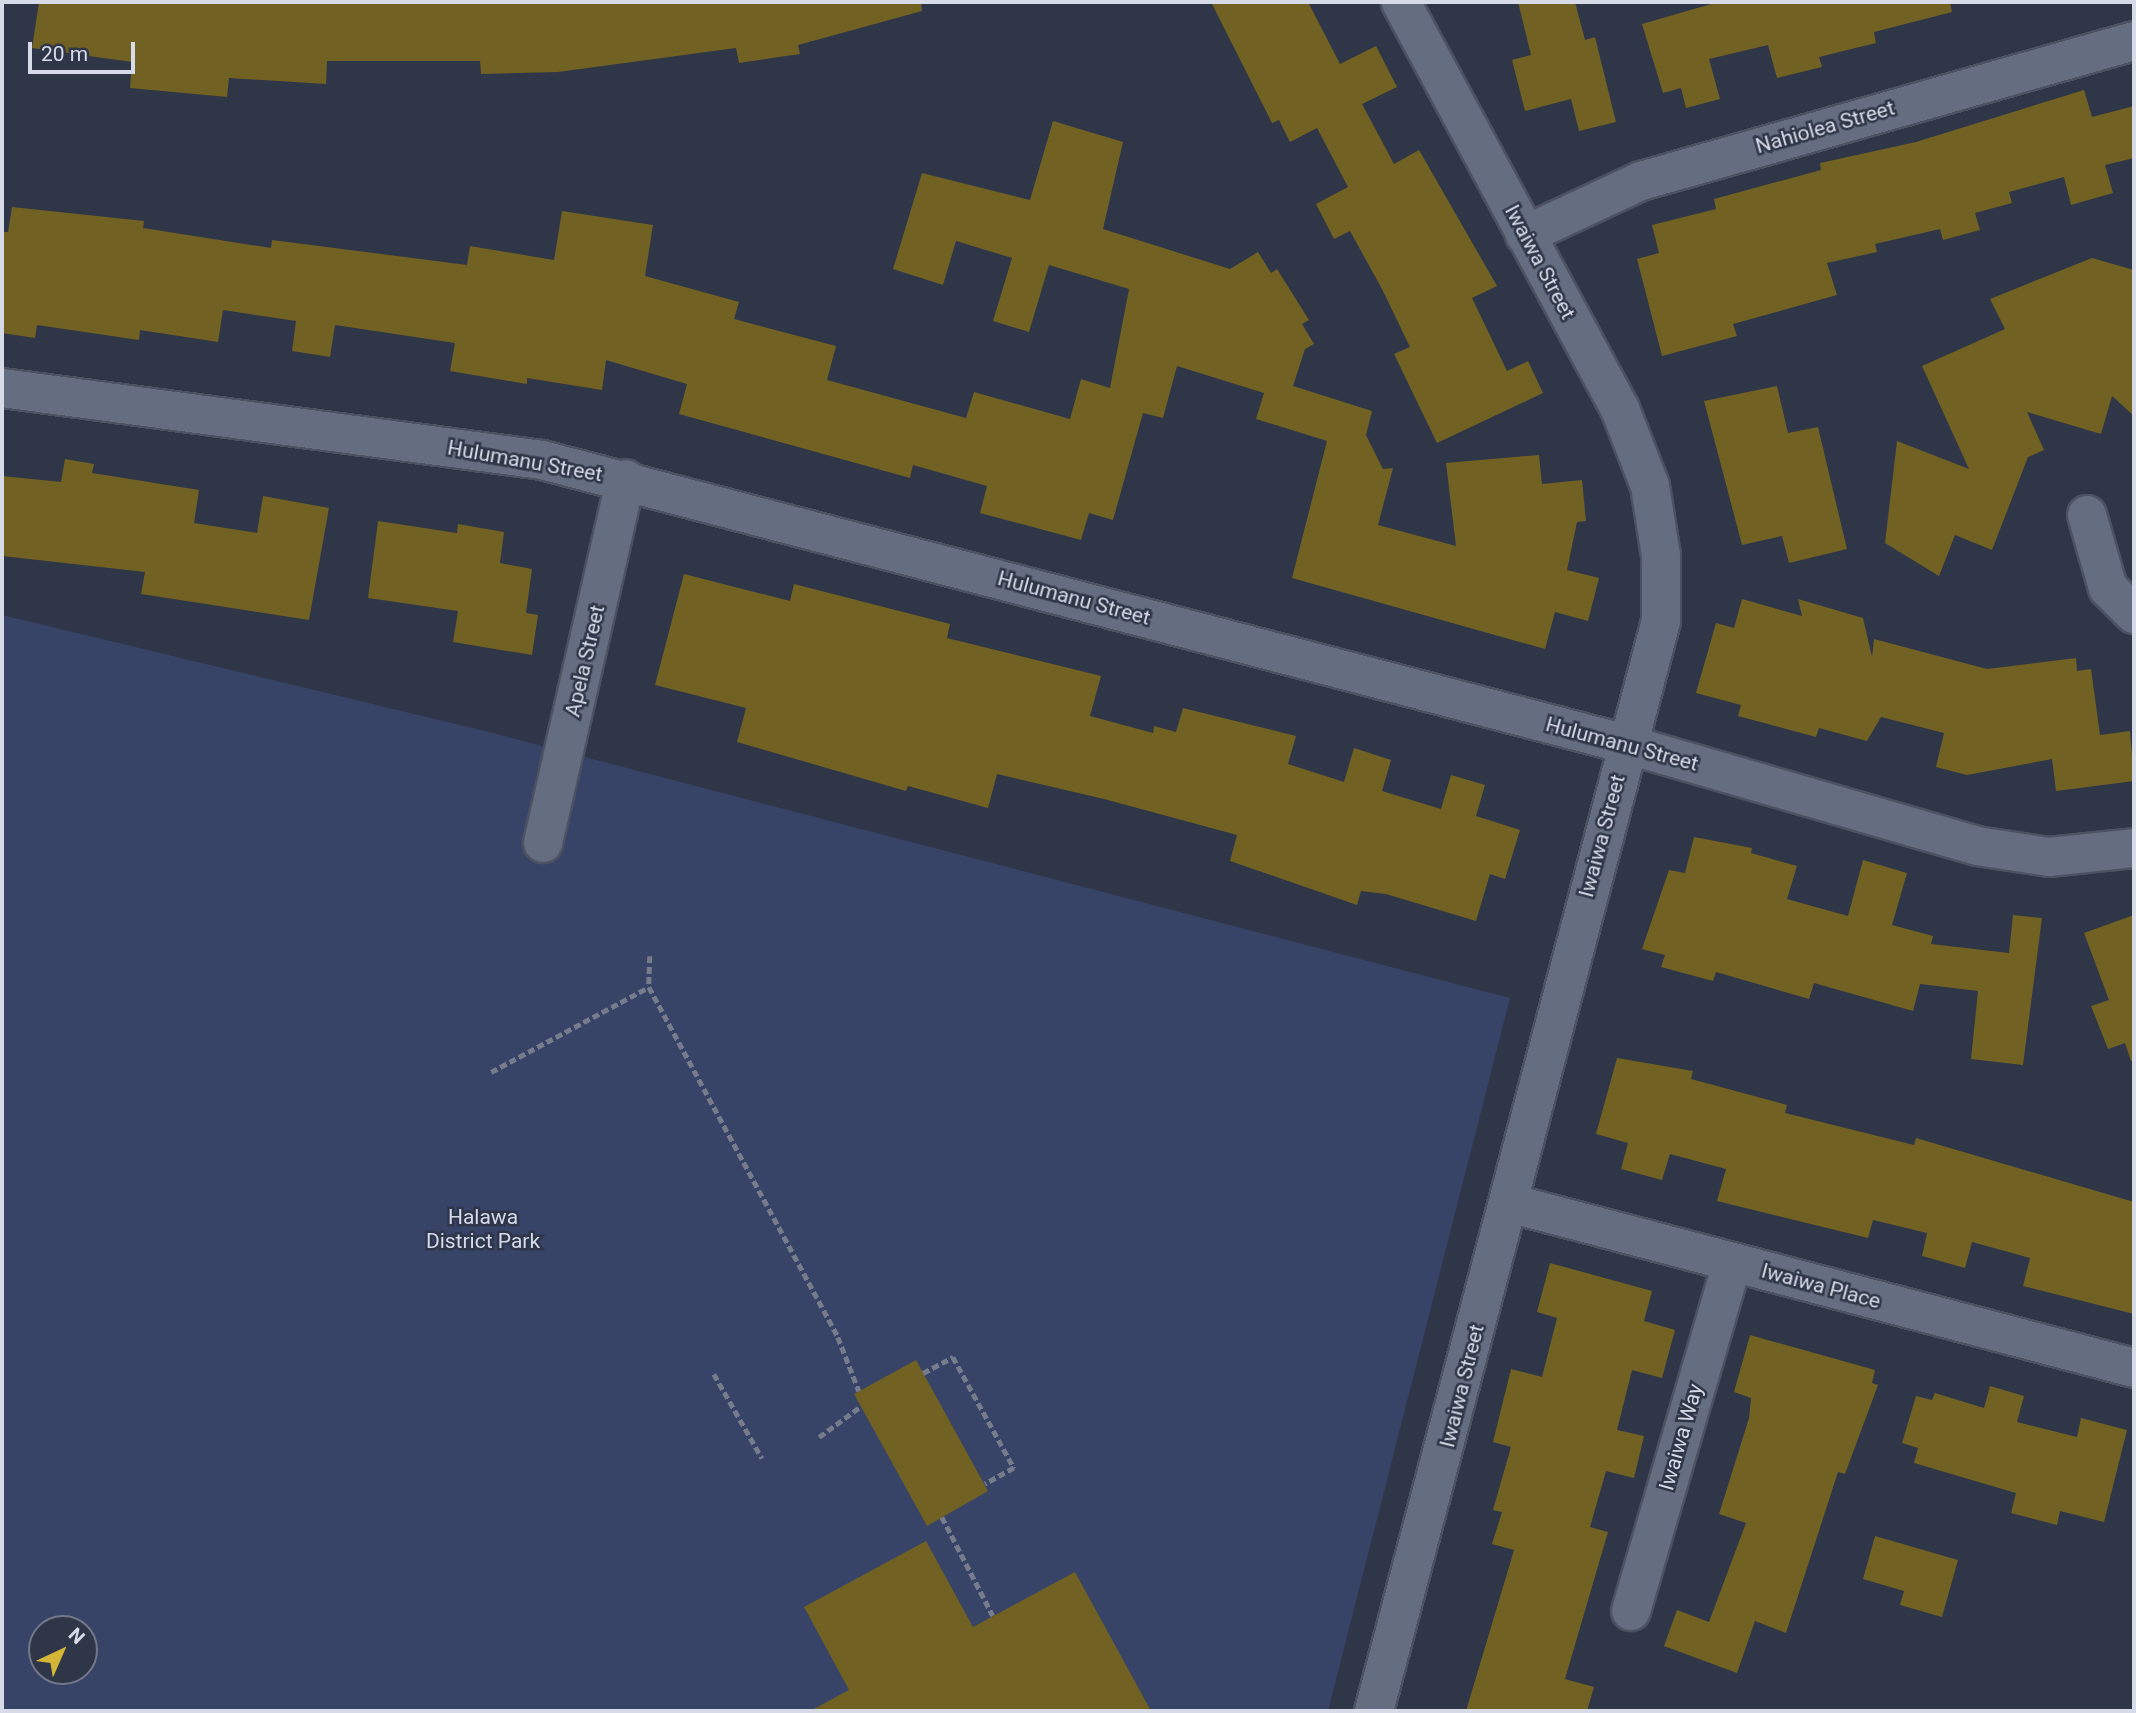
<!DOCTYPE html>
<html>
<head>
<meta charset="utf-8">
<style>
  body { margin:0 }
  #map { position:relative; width:2136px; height:1713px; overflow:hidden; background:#2f3648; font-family:Roboto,sans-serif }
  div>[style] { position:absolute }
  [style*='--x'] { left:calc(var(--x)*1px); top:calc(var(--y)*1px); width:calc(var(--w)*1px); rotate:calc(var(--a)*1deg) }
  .green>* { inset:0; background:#374367 }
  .building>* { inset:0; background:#716122 }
  .path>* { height:4.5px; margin-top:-2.25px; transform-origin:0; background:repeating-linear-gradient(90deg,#767c8b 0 7px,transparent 0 10.5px) }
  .roads { filter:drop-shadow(2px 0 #4d5262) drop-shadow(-2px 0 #4d5262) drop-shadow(0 2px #4d5262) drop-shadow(0 -2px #4d5262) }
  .minor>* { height:38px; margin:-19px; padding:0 19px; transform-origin:19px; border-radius:19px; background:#656d81 }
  span { translate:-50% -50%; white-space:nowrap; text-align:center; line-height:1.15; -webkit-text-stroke:5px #2f3648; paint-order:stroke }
  .street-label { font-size:21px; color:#d7dbe7 }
  .park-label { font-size:21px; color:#d4dbee }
  .frame { position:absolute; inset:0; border:4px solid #d7dbe7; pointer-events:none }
  .north { position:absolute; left:28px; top:1615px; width:70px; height:70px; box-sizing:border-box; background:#2f3648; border:2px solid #727888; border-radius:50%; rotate:44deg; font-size:19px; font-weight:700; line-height:28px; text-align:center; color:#d7dbe7 }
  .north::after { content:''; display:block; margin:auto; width:24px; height:32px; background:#d5b535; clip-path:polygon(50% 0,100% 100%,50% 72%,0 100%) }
  .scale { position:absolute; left:28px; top:42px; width:107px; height:32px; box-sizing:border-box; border:4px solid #d7dbe7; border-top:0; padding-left:9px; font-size:21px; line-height:24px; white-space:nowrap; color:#d7dbe7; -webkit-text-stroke:5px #2f3648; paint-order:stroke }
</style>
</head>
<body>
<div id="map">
  <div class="green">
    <div style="clip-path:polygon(evenodd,2px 615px,485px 731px,1510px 998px,1328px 1711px,2px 1711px,2px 615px,42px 1629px,84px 1629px,84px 1671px,42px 1671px,42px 1629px)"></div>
  </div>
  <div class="building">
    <div style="clip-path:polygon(39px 2px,921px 2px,922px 11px,798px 45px,800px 54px,739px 63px,736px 48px,558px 72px,481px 74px,480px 61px,327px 61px,326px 84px,229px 78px,227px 97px,130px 88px,132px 62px,32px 48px)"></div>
    <div style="clip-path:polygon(1211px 2px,1308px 2px,1340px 64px,1376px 46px,1397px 87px,1362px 104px,1394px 164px,1419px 150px,1497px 286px,1472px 298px,1507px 371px,1528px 361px,1543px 393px,1437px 443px,1394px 354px,1410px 347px,1382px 289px,1350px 231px,1334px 239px,1316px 204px,1348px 187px,1317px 128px,1290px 142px,1279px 120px,1272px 123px)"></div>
    <div style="clip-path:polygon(1518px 2px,1575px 2px,1585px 40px,1595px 37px,1616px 122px,1579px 131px,1571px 99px,1525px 111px,1512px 60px,1531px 55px)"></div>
    <div style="clip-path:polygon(1718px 2px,1950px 2px,1952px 12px,1874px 32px,1876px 43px,1819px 57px,1822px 67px,1777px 78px,1768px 45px,1709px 59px,1720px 99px,1686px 108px,1681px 88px,1663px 93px,1642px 24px)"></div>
    <div style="clip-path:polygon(2084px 90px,2092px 117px,2134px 106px,2134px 158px,2105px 165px,2113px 193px,2071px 205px,2064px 177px,2009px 192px,2012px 203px,1975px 213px,1980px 230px,1943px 240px,1940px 229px,1875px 244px,1877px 252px,1827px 263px,1837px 295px,1733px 324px,1737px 336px,1662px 356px,1637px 259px,1659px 253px,1652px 225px,1716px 209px,1714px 199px,1821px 170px,1820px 163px,1916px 142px)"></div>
    <div style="clip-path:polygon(1053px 121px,1123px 142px,1103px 229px,1230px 269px,1258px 252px,1271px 273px,1277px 269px,1309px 320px,1302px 324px,1314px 344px,1305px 349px,1293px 386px,1372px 411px,1366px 435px,1383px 469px,1393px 468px,1378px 525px,1456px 546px,1446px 463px,1539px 455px,1542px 484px,1582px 480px,1586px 521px,1577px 522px,1567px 570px,1599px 578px,1588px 621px,1555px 612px,1545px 649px,1292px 578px,1327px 441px,1256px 419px,1264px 393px,1177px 366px,1163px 418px,1143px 413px,1113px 520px,1089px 513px,1081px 540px,980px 513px,987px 486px,913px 465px,910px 478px,679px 414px,687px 384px,606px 360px,602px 390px,527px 378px,527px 384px,450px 371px,455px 343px,335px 325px,330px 357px,292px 351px,296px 321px,223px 310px,218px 342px,140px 330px,139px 340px,37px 325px,35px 338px,2px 333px,2px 232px,8px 232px,12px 207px,144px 221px,143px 228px,271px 248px,272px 240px,467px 265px,470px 246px,554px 260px,562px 211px,653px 225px,645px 276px,739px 302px,734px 319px,836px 346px,827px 380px,966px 418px,974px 392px,1070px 419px,1081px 379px,1110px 388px,1129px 289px,1049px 265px,1029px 332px,993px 321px,1012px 258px,956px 241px,943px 285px,893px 269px,922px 173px,1030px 200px)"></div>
    <div style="clip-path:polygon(2092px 258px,2134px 270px,2134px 416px,2112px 396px,2101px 434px,2027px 412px,2044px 450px,2028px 457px,1992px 550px,1955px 535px,1939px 576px,1885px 543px,1897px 441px,1969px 469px,1922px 366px,2005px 329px,1990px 299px)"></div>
    <div style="clip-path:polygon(1777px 386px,1788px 433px,1818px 427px,1847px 549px,1789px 563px,1782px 536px,1742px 545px,1704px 401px)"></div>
    <div style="clip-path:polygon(65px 459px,94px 464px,92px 473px,199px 490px,194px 523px,257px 533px,263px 496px,329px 508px,309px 620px,141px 594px,145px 572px,2px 556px,2px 476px,61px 482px)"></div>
    <div style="clip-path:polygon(378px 521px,457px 533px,458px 524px,504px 532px,500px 563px,532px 569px,526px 613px,538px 615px,532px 655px,453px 642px,458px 611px,368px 598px)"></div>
    <div style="clip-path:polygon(684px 574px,790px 601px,794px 584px,950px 624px,947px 638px,1101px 676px,1090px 716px,1153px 733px,1154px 726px,1176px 732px,1183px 708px,1296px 736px,1288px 764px,1344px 782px,1354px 748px,1391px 760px,1382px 791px,1441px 809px,1451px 775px,1485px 785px,1476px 816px,1520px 830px,1505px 879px,1490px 874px,1476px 921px,1386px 894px,1361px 891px,1357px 905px,1230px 861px,1237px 835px,1104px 799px,997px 774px,988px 808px,908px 786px,906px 791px,737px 742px,746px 708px,655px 685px)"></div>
    <div style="clip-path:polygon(1742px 599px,1802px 616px,1798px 599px,1863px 618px,1872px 657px,1874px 639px,1987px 669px,2076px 658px,2077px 671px,2091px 669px,2100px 735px,2130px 731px,2134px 781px,2056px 791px,2052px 759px,1967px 775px,1936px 767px,1944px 733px,1881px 717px,1867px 741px,1819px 728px,1816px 737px,1738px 716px,1741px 705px,1696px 693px,1716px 623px,1734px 628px)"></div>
    <div style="clip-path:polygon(1694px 837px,1752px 848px,1751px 853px,1797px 866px,1787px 899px,1848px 916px,1863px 860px,1907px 873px,1892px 925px,1933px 936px,1931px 944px,2009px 953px,2013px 915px,2042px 918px,2023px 1065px,1971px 1059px,1978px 991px,1920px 984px,1913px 1011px,1814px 983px,1809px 999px,1716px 972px,1713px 981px,1661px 967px,1665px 955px,1642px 949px,1669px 870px,1685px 873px)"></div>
    <div style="clip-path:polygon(2134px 915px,2134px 1060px,2131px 1061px,2125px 1043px,2108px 1049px,2091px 1006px,2109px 1000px,2084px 933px)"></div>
    <div style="clip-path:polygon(1617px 1058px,1693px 1071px,1691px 1079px,1787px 1105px,1785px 1113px,1914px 1145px,1916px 1138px,2134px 1202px,2134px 1314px,2023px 1286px,2030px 1258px,1972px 1242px,1965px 1268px,1922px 1256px,1927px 1233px,1873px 1220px,1868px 1238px,1717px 1201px,1726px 1169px,1670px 1154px,1662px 1180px,1621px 1169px,1628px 1143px,1596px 1134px)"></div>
    <div style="clip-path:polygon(1550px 1263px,1652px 1291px,1644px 1321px,1675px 1330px,1662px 1378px,1632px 1370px,1617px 1430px,1644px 1436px,1634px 1478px,1606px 1471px,1590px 1527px,1608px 1532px,1565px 1679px,1594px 1687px,1587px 1711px,1466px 1711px,1514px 1550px,1492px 1544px,1502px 1512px,1493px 1510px,1511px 1447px,1493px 1442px,1511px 1369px,1542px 1377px,1557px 1318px,1537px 1312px)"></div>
    <div style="clip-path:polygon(1750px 1335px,1875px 1370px,1872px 1383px,1878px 1385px,1845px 1474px,1838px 1472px,1786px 1633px,1755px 1621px,1737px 1673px,1664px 1646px,1677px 1610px,1709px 1622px,1746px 1523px,1719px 1514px,1749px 1418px,1751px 1398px,1734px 1392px)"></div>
    <div style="clip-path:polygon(916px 1360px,988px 1491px,927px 1526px,854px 1394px)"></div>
    <div style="clip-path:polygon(1990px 1386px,2024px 1396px,2017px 1422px,2077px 1437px,2081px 1418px,2127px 1430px,2104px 1522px,2060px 1511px,2057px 1525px,2011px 1513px,2016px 1493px,1914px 1463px,1918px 1448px,1902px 1443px,1916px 1396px,1932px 1400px,1935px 1393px,1984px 1408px)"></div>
    <div style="clip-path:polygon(1875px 1536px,1958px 1560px,1942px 1617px,1900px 1605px,1904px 1591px,1863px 1579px)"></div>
    <div style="clip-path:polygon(926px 1541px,973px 1627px,1075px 1572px,1151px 1711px,810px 1711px,849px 1690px,804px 1607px)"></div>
  </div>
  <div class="path">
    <div style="--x:650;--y:956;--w:31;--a:92"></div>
    <div style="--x:649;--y:987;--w:398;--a:61.6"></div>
    <div style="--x:838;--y:1337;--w:58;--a:68.7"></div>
    <div style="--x:491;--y:1072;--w:179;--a:-28.3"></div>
    <div style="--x:923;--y:1373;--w:34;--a:-28"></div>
    <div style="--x:953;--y:1357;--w:127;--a:61.2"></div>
    <div style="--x:1014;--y:1468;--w:33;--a:151"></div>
    <div style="--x:714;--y:1374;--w:97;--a:60.3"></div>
    <div style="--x:819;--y:1437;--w:51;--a:-36.2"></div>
    <div style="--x:942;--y:1517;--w:111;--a:62.7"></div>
  </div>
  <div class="roads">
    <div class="minor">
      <div style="--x:1525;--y:235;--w:128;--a:-25"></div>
      <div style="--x:1641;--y:181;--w:512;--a:-15.85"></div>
      <div style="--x:2;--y:388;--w:545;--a:7.59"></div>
      <div style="--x:542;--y:460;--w:1121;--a:14.68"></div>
      <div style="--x:1626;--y:744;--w:366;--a:16.2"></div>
      <div style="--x:1977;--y:846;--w:73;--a:8.7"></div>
      <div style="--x:2049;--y:857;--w:85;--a:-6"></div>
      <div style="--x:2087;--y:515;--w:76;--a:74"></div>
      <div style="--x:2108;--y:588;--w:37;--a:45"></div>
      <div style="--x:543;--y:843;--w:373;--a:-77.2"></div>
      <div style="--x:1509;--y:1203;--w:646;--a:14.79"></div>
      <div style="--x:1631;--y:1611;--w:362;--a:-73.8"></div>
      <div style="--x:1374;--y:1711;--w:1127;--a:-75.25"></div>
      <div style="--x:1661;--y:621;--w:65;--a:-90"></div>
      <div style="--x:1661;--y:556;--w:71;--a:-98.9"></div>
      <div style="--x:1650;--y:486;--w:83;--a:-111.3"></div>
      <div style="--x:1620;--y:409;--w:462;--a:-118.3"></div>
    </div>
  </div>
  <div class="street-label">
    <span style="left:1825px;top:127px;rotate:-16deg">Nahiolea Street</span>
    <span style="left:1540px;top:262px;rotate:62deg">Iwaiwa Street</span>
    <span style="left:525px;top:461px;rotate:10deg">Hulumanu Street</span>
    <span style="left:1074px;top:598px;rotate:15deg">Hulumanu Street</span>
    <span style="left:585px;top:661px;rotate:-77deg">Apela Street</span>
    <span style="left:1622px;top:744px;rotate:15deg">Hulumanu Street</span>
    <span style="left:1602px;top:836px;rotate:-75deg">Iwaiwa Street</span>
    <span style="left:1821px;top:1286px;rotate:15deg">Iwaiwa Place</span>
    <span style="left:1462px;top:1386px;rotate:-76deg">Iwaiwa Street</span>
    <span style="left:1681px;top:1437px;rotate:-74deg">Iwaiwa Way</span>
  </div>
  <div class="park-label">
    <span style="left:483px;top:1229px">Halawa<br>District Park</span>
  </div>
  <div class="frame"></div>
  <div class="north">N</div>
  <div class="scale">20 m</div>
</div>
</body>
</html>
